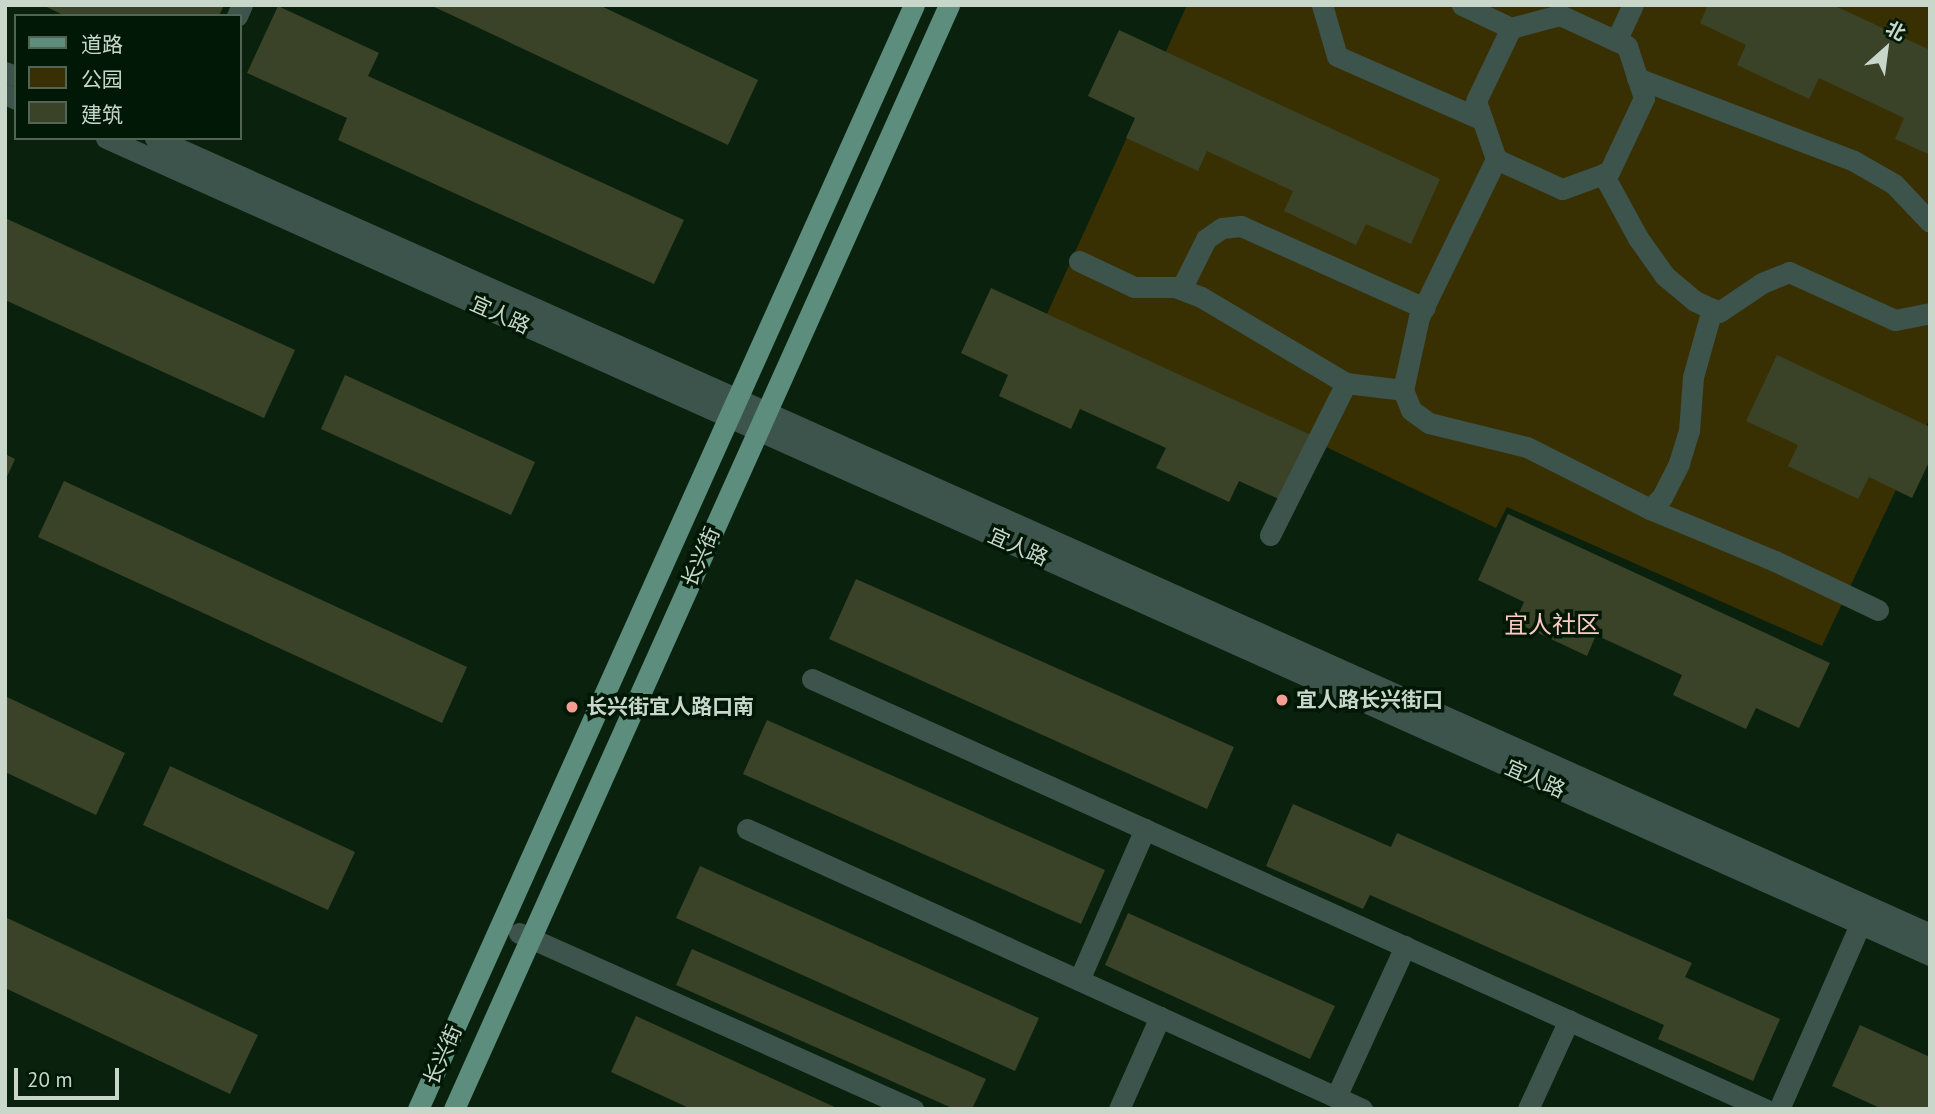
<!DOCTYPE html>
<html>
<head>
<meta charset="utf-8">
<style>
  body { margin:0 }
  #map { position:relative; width:1935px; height:1114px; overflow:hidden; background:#0a210e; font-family:"PT Sans","Noto Sans SC",sans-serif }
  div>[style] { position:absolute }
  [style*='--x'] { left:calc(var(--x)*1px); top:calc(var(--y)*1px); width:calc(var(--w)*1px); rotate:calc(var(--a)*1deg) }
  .green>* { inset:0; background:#383003 }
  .building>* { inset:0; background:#3a4327 }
  .minor>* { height:21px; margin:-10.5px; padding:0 10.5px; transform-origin:10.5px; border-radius:10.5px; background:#3d544c }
  .major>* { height:21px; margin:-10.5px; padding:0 10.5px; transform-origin:10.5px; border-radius:10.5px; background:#5c8d7d }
  .dots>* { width:19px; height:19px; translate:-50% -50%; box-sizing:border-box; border:4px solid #021806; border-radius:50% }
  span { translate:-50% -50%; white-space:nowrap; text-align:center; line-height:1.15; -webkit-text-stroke:7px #021806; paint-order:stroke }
  .street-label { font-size:21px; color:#c9d7ca }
  .poi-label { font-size:21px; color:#c9d7ca; font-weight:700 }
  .left { translate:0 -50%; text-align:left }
  .quarter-label { font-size:24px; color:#ffcbc5 }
  .frame { position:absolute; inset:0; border:7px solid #c9d7ca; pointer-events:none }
  .legend { position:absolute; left:14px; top:14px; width:228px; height:126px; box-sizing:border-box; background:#021806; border:2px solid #526454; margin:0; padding:9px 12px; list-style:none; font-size:21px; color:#c9d7ca }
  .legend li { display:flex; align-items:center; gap:14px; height:35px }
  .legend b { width:35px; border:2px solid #526454 }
  .north { position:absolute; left:1851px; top:14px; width:70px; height:70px; -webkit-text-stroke:5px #021806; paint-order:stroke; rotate:28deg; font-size:19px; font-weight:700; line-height:28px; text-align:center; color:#c9d7ca }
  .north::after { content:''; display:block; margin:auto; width:24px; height:32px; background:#c9d7ca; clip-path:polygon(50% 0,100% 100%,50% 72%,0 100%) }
  .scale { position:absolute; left:14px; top:1068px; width:105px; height:32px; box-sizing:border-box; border:4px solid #c9d7ca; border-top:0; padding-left:9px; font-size:21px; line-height:24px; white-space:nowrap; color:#c9d7ca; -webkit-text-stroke:5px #021806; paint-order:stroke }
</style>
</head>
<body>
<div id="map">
  <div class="green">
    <div style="clip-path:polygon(1187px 5px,1930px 5px,1930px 418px,1822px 646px,1507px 507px,1496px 528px,1047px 314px)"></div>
  </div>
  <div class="building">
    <div style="clip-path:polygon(43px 5px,224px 5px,219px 16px,65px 16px)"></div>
    <div style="clip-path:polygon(430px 5px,599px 5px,758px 80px,728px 145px)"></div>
    <div style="clip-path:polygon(1708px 5px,1833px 5px,1930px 50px,1930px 155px,1895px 139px,1904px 118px,1819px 78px,1809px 99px,1737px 65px,1746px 45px,1700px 23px)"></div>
    <div style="clip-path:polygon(278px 6px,379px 53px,368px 76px,684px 220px,654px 284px,338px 140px,347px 118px,247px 73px)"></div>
    <div style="clip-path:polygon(1119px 30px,1440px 179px,1411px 244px,1366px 224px,1356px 245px,1284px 211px,1293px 191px,1207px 151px,1198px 171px,1126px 138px,1135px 118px,1088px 96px)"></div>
    <div style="clip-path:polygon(5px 218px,295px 350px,264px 418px,5px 300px)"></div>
    <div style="clip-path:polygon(991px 288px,1313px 436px,1283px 501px,1239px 481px,1229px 502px,1156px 468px,1166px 448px,1080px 409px,1071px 429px,999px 396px,1008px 375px,961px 353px)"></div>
    <div style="clip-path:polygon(1777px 355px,1930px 427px,1930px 460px,1912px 498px,1869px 477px,1858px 499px,1788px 466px,1798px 445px,1746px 421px)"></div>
    <div style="clip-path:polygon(345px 375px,535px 462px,511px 515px,321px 429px)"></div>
    <div style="clip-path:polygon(5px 454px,15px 459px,5px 481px)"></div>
    <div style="clip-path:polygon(64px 481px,467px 667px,442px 723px,38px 537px)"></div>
    <div style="clip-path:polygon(1508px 514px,1830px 663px,1799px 728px,1756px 708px,1746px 729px,1673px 695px,1682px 675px,1596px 635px,1587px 656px,1515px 622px,1524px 602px,1478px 580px)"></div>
    <div style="clip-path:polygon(856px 579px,1234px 747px,1207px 809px,829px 639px)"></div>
    <div style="clip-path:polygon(5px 696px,125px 753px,96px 815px,5px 772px)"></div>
    <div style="clip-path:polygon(767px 720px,1105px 870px,1081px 924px,743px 774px)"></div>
    <div style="clip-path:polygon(170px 766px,355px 852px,328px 910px,143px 825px)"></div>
    <div style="clip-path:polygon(1293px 804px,1391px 847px,1397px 833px,1692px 963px,1685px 977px,1780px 1019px,1753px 1081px,1658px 1039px,1664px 1025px,1370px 895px,1363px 909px,1266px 866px)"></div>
    <div style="clip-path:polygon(700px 866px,1039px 1018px,1015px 1071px,676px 918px)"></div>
    <div style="clip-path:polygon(1128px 913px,1335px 1006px,1310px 1059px,1105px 965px)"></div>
    <div style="clip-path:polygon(5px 917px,258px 1035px,230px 1094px,5px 988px)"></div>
    <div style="clip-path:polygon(692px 949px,986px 1079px,972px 1109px,954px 1109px,676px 985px)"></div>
    <div style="clip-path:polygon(636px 1016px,839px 1109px,691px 1109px,611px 1072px)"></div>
    <div style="clip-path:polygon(1860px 1025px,1930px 1057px,1930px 1109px,1882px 1109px,1832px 1086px)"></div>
  </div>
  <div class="minor">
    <div style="--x:1322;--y:5;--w:53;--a:73.6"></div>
    <div style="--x:1337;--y:56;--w:159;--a:23.7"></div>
    <div style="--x:1462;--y:5;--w:54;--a:25.1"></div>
    <div style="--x:237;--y:16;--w:12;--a:-66"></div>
    <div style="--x:1616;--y:41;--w:40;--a:-65"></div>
    <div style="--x:5;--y:72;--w:12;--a:20"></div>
    <div style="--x:1637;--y:78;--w:232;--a:20.9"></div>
    <div style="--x:1854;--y:161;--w:46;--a:29.9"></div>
    <div style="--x:1894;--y:184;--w:52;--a:46.5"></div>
    <div style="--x:5;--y:94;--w:12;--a:24"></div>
    <div style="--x:106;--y:138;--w:1999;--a:24.13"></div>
    <div style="--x:155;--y:138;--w:1945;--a:24.15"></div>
    <div style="--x:1603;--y:174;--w:73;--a:61.3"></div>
    <div style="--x:1638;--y:238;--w:47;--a:54.6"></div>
    <div style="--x:1665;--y:276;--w:39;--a:40"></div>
    <div style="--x:1695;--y:301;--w:26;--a:25"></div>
    <div style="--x:1719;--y:312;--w:52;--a:-34"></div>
    <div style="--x:1762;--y:283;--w:29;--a:-22"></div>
    <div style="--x:1789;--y:272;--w:116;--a:24.4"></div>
    <div style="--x:1895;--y:320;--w:36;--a:-11"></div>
    <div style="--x:1079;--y:261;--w:61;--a:25.3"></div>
    <div style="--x:1134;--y:287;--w:41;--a:0"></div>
    <div style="--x:1175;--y:287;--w:28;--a:21"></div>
    <div style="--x:1201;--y:297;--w:169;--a:30.7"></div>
    <div style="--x:1181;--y:289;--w:56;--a:-63.4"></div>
    <div style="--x:1206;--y:239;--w:19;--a:-35"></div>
    <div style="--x:1222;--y:228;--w:19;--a:-6"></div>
    <div style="--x:1241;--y:226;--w:201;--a:24.1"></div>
    <div style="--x:1403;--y:390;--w:22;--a:68"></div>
    <div style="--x:1411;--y:410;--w:22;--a:36"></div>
    <div style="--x:1429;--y:423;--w:101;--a:13.8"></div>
    <div style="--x:1527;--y:447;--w:138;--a:26.8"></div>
    <div style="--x:1650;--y:509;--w:17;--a:-45"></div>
    <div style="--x:1662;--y:497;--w:38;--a:-63"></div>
    <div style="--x:1679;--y:463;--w:34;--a:-73"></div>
    <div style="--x:1689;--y:431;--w:54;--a:-85.8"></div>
    <div style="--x:1693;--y:377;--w:71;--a:-74.4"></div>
    <div style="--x:1650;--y:509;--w:135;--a:22.6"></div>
    <div style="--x:1775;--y:561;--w:114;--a:25.4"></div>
    <div style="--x:1270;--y:535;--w:170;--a:-63.4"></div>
    <div style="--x:1346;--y:383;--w:57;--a:7"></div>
    <div style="--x:1403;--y:390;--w:75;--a:-77.6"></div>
    <div style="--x:1419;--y:317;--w:176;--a:-64"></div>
    <div style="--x:1496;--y:159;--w:61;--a:-109"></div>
    <div style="--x:1476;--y:101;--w:81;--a:-64.4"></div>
    <div style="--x:1511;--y:28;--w:51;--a:-14.9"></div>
    <div style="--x:1560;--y:15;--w:74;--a:24.8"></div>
    <div style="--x:1627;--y:46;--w:55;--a:71.9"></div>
    <div style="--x:1644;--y:98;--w:82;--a:115.3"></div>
    <div style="--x:1609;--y:172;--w:50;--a:160.1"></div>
    <div style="--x:1562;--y:189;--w:72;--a:-155.6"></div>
    <div style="--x:812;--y:679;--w:1046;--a:24.29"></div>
    <div style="--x:747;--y:829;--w:676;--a:24.48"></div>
    <div style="--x:519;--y:933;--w:432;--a:24.1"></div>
    <div style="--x:1079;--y:980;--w:165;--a:-66.4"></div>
    <div style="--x:1336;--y:1097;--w:166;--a:-65.4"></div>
    <div style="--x:1119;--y:1109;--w:101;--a:-66"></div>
    <div style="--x:1528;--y:1109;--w:98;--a:-65.3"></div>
    <div style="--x:1779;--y:1109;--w:216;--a:-66.3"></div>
  </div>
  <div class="major">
    <div style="--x:418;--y:1109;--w:1210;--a:-65.81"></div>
    <div style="--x:454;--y:1109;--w:1210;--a:-65.85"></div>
  </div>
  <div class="dots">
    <div style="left:1282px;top:700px;background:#f59c93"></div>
    <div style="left:572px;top:707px;background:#f59c93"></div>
  </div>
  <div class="street-label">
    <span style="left:500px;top:315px;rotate:24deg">宜人路</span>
    <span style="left:1018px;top:547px;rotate:24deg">宜人路</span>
    <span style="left:701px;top:557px;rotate:-66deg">长兴街</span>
    <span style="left:1535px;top:779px;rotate:24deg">宜人路</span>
    <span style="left:443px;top:1055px;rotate:-66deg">长兴街</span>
  </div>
  <div class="poi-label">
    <span class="left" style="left:1296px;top:700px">宜人路长兴街口</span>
    <span class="left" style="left:586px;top:707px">长兴街宜人路口南</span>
  </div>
  <div class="quarter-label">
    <span style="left:1552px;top:625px">宜人社区</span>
  </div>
  <div class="frame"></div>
  <ul class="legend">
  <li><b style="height:9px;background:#5c8d7d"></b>道路</li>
  <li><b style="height:19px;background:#383003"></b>公园</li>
  <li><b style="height:19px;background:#3a4327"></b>建筑</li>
  </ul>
  <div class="north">北</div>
  <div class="scale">20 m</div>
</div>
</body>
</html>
